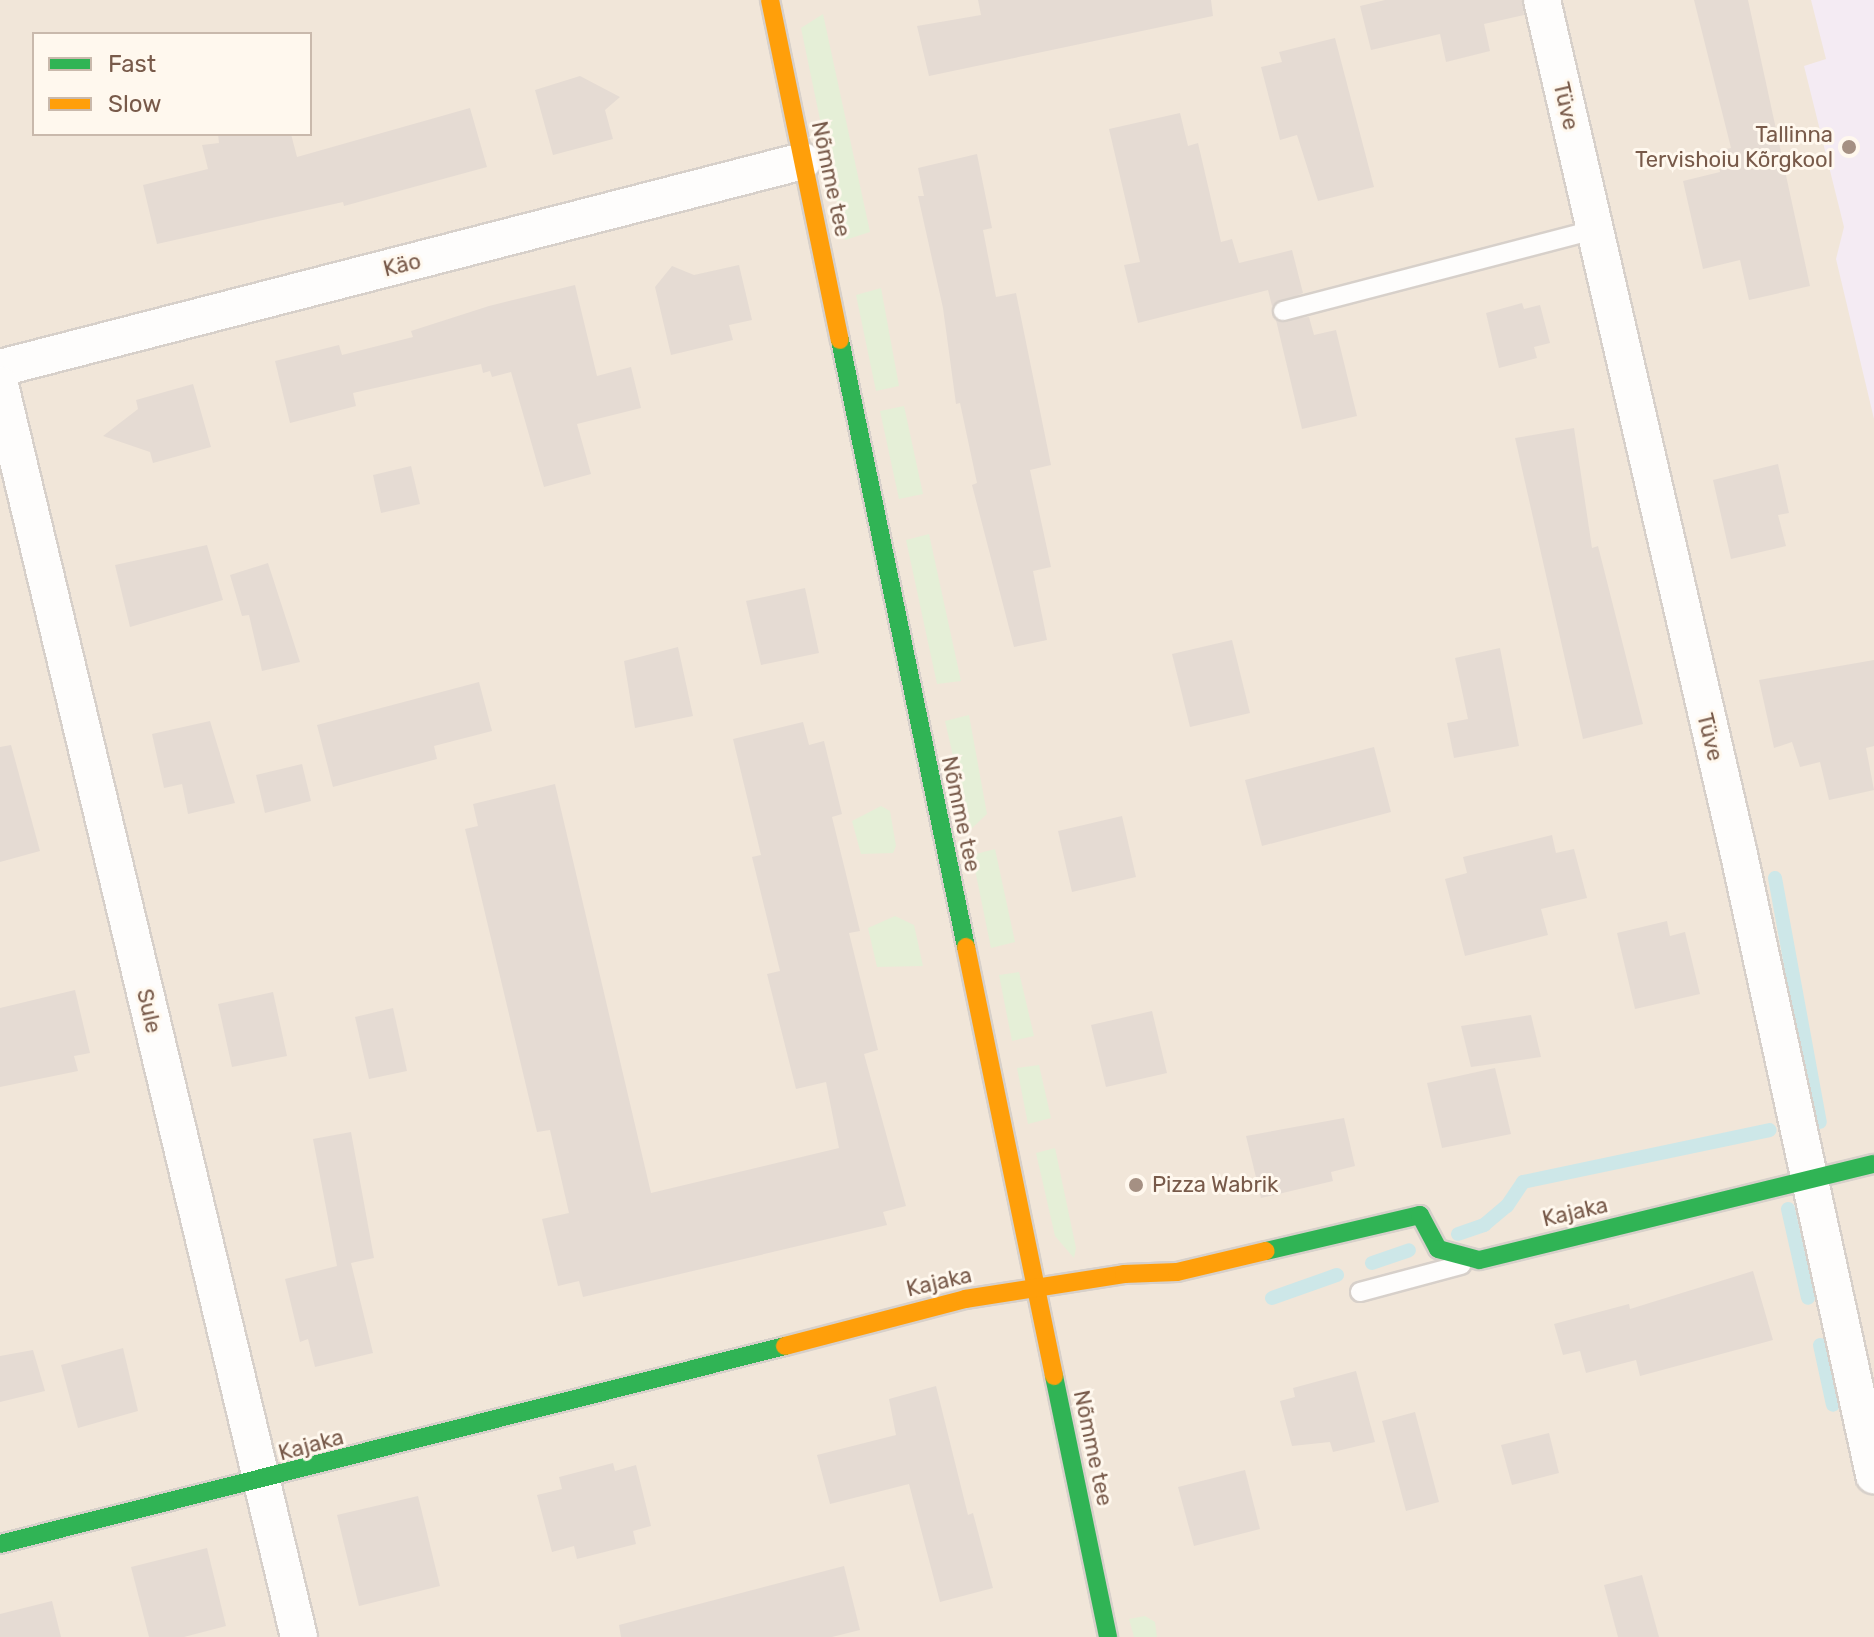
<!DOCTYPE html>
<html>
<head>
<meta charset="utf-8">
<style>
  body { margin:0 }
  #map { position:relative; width:1874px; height:1637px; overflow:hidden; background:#f8f3ec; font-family:Rubik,sans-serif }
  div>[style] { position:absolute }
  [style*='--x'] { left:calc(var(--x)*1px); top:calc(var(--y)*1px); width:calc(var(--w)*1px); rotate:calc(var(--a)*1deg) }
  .residential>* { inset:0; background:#f1e6d9 }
  .education>* { inset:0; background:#f4ebf3 }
  .green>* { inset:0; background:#e5efd7 }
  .stream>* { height:14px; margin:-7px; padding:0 7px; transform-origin:7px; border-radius:7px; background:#cde7e8 }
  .building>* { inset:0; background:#e5dbd3 }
  .roads { filter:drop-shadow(2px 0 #d7d0ca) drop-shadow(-2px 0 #d7d0ca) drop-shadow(0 2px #d7d0ca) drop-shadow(0 -2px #d7d0ca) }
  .lane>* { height:18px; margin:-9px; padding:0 9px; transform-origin:9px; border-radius:9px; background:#fefdfc }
  .street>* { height:36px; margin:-18px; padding:0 18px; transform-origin:18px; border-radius:18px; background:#fefdfc }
  .fast>* { height:18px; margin:-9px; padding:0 9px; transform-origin:9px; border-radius:9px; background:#30b455 }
  .slow>* { height:18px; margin:-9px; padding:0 9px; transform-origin:9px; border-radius:9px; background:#ff9f0a }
  .dots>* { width:22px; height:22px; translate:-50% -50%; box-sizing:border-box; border:4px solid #fff8ee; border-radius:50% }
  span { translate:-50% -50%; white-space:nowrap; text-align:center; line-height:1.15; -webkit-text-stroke:6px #fff8ee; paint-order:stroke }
  .street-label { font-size:22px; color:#785a4a }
  .poi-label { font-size:22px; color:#785a4a }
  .right { translate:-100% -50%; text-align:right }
  .left { translate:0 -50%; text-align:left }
  .legend { position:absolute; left:32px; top:32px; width:280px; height:104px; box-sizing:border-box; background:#fff8ee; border:2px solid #c9b9ac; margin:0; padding:10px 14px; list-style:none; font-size:24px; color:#785a4a }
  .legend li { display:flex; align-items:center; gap:16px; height:40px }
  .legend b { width:40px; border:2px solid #c9b9ac }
</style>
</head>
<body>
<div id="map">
  <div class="residential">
    <div style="clip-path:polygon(evenodd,0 0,1874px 0,1874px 1637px,0 1637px,0 0,34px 34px,310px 34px,310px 134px,34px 134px,34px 34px)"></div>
  </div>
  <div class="education">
    <div style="clip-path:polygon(1811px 0,1874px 0,1874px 419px,1836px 259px,1844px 227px,1804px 66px,1826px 59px)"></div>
  </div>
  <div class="green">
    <div style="clip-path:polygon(823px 14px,870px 232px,845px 240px,801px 28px)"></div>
    <div style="clip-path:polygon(881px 288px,899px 386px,876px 391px,856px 295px)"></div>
    <div style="clip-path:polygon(904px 406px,923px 494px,899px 499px,880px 411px)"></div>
    <div style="clip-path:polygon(929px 534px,961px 681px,937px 684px,906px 540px)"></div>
    <div style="clip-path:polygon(969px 715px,987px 814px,970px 830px,945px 721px)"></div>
    <div style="clip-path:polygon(881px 806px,890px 811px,896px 846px,893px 853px,861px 854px,852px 821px)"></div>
    <div style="clip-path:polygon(995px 849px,1015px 942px,991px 948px,972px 855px)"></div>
    <div style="clip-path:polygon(895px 916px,914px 925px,923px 966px,877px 967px,868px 928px)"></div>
    <div style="clip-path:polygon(1019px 972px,1034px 1036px,1012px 1041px,999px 975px)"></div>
    <div style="clip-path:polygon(1039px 1065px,1051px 1118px,1028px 1124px,1017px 1068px)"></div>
    <div style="clip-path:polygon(1055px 1148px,1076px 1248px,1074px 1258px,1055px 1236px,1036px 1153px)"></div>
    <div style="clip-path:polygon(1145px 1616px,1155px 1622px,1157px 1637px,1134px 1637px,1129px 1619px)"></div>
  </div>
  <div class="stream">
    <div style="--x:1775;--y:878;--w:248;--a:79.6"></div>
    <div style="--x:1788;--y:1209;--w:91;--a:77.3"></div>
    <div style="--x:1458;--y:1234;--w:28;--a:-19"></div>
    <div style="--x:1484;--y:1225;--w:30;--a:-40"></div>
    <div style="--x:1507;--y:1206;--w:29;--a:-56"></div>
    <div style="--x:1523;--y:1182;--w:252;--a:-11.9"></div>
    <div style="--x:1372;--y:1263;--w:39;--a:-19"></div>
    <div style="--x:1272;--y:1298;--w:69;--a:-19.5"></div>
    <div style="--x:1820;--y:1345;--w:61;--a:77.8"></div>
  </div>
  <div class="building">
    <div style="clip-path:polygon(978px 0,1211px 0,1213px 16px,929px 76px,917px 26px,981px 15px)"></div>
    <div style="clip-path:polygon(1385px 0,1522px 0,1524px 15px,1484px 24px,1490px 51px,1446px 62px,1440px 34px,1371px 50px,1360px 6px)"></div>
    <div style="clip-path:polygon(1694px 0,1748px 0,1810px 286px,1749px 300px,1740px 260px,1703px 269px,1683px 181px,1720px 172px,1716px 151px,1731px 148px)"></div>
    <div style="clip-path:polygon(1335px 38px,1374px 187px,1318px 201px,1297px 135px,1280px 140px,1261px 67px,1282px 62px,1279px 52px)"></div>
    <div style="clip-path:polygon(580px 76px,620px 97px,605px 110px,613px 139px,553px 155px,535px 90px)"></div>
    <div style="clip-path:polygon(470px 108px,487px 167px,344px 206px,343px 202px,157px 244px,143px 185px,208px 169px,202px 145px,219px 143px,218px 134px,291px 134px,297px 157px)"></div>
    <div style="clip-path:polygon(1180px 113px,1188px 146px,1198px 143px,1221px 242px,1232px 239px,1239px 263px,1292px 250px,1303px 293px,1272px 306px,1268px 290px,1138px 323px,1124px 265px,1140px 262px,1109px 129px)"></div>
    <div style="clip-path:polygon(977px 154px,992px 228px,983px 230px,996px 297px,1016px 293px,1051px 465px,1030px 470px,1051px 567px,1033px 571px,1047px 640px,1014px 647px,972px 485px,977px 483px,960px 403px,956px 404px,943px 308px,918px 196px,924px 196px,918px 168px)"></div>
    <div style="clip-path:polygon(739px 265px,752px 320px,729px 325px,733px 340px,671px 355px,655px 287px,672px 266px,694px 275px)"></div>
    <div style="clip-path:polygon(575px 285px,597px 376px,631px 367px,641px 408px,577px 424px,591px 474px,544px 487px,511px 372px,492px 377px,490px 371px,483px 373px,481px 364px,353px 393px,356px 406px,290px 423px,275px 361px,339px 345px,342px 355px,413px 337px,411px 331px,489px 306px)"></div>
    <div style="clip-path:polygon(1522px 303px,1524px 309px,1540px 305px,1550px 343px,1534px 347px,1537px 358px,1499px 368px,1486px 313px)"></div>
    <div style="clip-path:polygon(1309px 317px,1314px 335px,1336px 330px,1357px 416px,1302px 429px,1276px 320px)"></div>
    <div style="clip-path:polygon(193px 384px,211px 447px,153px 463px,150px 452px,103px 436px,138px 409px,136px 400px)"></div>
    <div style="clip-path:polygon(1574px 428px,1592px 548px,1598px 546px,1643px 724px,1583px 739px,1515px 438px)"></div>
    <div style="clip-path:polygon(1778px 464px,1789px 513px,1778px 515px,1786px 546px,1731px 559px,1713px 480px)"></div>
    <div style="clip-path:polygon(411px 466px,420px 504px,381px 513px,373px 475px)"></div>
    <div style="clip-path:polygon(207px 545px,223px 600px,130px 627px,115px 565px)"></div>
    <div style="clip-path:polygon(268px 563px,300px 662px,262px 671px,249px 615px,242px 616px,230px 575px)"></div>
    <div style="clip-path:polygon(805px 588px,819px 653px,761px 665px,746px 601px)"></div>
    <div style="clip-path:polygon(1232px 640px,1250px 713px,1190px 727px,1172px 654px)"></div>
    <div style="clip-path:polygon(678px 647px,693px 716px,635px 728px,624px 661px)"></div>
    <div style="clip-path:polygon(1500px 648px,1519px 746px,1454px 758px,1447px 723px,1468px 719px,1455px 658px)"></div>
    <div style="clip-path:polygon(1874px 660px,1874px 746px,1866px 748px,1874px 790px,1829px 800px,1820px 762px,1800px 767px,1792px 742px,1774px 748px,1759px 680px)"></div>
    <div style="clip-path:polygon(479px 682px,492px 731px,434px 746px,437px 759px,333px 787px,317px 725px)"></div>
    <div style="clip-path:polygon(210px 721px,235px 803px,188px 814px,182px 784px,164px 788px,152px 734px)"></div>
    <div style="clip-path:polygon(803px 722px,809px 745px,824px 741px,842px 814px,832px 817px,860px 931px,849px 933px,878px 1050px,864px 1054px,906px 1206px,883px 1212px,887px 1225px,583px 1297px,579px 1281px,558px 1286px,542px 1219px,569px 1213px,550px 1130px,537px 1132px,465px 829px,478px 826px,473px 804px,555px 784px,651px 1193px,839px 1148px,826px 1082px,796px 1089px,767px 974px,780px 971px,752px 857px,761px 855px,733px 739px)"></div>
    <div style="clip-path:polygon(11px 745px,40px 851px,0 862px,0 747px)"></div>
    <div style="clip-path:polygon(1374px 747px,1391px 812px,1262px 846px,1245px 780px)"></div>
    <div style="clip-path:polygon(302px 764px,311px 801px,265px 813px,256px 775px)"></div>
    <div style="clip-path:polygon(1122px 816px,1136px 877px,1072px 892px,1058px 831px)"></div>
    <div style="clip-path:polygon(1552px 835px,1556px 853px,1574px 849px,1587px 898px,1541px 909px,1548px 935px,1465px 956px,1445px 879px,1467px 873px,1463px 857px)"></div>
    <div style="clip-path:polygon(1667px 921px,1670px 936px,1685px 932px,1700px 994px,1635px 1009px,1617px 933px)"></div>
    <div style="clip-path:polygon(75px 990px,90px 1053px,74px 1056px,78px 1071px,0 1087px,0 1008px)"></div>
    <div style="clip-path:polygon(273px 992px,287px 1056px,232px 1067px,218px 1004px)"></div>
    <div style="clip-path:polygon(393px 1008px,407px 1071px,369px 1079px,355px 1017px)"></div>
    <div style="clip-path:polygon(1152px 1011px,1167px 1073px,1106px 1087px,1091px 1025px)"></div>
    <div style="clip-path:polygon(1531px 1015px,1541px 1057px,1471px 1067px,1461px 1026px)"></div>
    <div style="clip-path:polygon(1495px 1068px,1511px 1134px,1442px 1148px,1427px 1083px)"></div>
    <div style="clip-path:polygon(1344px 1118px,1355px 1166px,1331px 1172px,1333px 1181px,1261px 1198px,1246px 1136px)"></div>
    <div style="clip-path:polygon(351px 1132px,374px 1258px,351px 1263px,373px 1353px,315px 1367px,308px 1339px,300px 1342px,285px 1279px,337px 1266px,313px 1139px)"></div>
    <div style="clip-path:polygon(1753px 1271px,1773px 1340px,1640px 1376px,1636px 1360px,1586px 1373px,1580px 1351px,1563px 1355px,1554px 1324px,1629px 1304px,1630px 1309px)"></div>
    <div style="clip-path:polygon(123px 1348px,138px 1411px,78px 1428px,61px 1365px)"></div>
    <div style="clip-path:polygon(33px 1350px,45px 1391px,0 1402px,0 1356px)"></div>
    <div style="clip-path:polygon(1356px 1371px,1375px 1442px,1333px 1452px,1330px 1442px,1292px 1446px,1280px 1401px,1295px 1397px,1293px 1388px)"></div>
    <div style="clip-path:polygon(936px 1386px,968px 1515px,973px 1513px,993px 1588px,940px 1602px,909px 1484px,830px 1504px,817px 1455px,896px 1435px,889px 1399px)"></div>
    <div style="clip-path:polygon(1415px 1412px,1439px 1502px,1406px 1511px,1382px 1421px)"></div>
    <div style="clip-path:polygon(1549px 1433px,1559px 1473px,1512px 1485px,1501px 1445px)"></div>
    <div style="clip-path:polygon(613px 1463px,615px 1471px,636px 1465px,651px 1526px,633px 1531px,636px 1544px,577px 1559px,574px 1546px,552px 1552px,537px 1495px,562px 1489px,559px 1477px)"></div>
    <div style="clip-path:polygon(1245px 1470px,1260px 1529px,1194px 1546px,1178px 1487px)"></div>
    <div style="clip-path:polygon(418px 1496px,440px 1586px,359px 1606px,337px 1515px)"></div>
    <div style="clip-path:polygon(207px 1548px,226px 1626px,184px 1637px,149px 1637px,131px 1567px)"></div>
    <div style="clip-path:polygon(844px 1566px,860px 1630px,832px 1637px,621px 1637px,619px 1625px)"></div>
    <div style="clip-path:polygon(1642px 1575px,1659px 1637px,1618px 1637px,1604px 1585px)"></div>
    <div style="clip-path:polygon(52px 1601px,61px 1637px,0 1637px,0 1614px)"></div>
  </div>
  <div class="roads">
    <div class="lane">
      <div style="--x:1283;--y:311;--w:321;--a:-14.6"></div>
      <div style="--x:1360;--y:1292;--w:105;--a:-15"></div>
    </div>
    <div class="street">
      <div style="--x:1542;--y:0;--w:872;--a:77.02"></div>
      <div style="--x:1738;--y:850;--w:640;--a:77.72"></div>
      <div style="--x:0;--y:368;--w:829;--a:-14.46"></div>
      <div style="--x:0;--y:385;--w:1287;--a:76.57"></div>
    </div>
    <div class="fast">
      <div style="--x:840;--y:340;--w:620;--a:78.27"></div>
      <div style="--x:1266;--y:1251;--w:158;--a:-13.2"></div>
      <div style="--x:1420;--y:1215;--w:38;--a:62"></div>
      <div style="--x:1438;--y:1249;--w:42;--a:15"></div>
      <div style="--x:1479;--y:1260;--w:406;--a:-13.7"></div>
      <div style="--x:1054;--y:1376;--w:267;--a:78.3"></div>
      <div style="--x:0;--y:1544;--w:810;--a:-14.16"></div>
    </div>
    <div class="slow">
      <div style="--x:770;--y:0;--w:347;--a:78.4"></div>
      <div style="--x:966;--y:947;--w:438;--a:78.4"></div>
      <div style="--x:785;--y:1346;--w:186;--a:-14.6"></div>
      <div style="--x:965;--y:1299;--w:161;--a:-8.9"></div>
      <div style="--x:1124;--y:1274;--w:53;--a:-2.2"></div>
      <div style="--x:1177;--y:1272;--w:91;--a:-13.3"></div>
    </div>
  </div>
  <div class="dots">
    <div style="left:1849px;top:147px;background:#a59083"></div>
    <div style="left:1136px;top:1185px;background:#a59083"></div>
  </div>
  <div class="street-label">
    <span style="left:1566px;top:106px;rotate:77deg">Tüve</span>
    <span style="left:831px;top:179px;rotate:78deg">Nõmme tee</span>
    <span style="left:402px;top:265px;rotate:-14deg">Käo</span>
    <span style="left:1710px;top:737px;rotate:76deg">Tüve</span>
    <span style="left:961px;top:814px;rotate:78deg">Nõmme tee</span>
    <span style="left:149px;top:1011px;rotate:77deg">Sule</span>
    <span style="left:1575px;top:1212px;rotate:-13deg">Kajaka</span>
    <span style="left:939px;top:1282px;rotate:-13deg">Kajaka</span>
    <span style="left:311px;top:1445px;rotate:-15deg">Kajaka</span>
    <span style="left:1093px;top:1448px;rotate:78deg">Nõmme tee</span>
  </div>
  <div class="poi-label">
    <span class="right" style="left:1833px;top:147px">Tallinna<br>Tervishoiu Kõrgkool</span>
    <span class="left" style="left:1152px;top:1185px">Pizza Wabrik</span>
  </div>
  <ul class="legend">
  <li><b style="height:10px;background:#30b455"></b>Fast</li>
  <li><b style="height:10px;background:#ff9f0a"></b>Slow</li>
  </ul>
</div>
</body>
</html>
